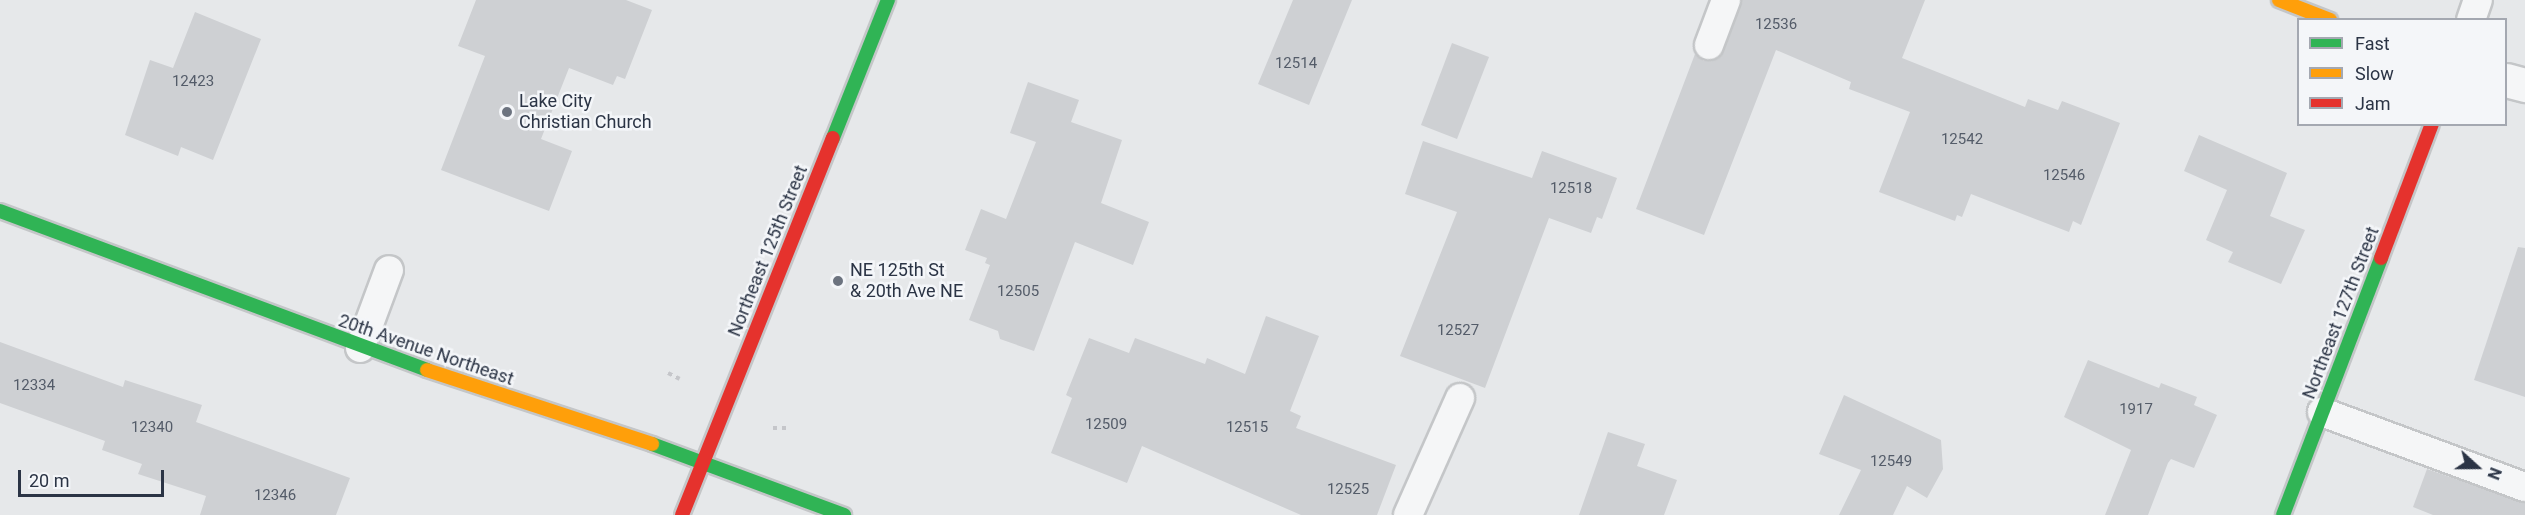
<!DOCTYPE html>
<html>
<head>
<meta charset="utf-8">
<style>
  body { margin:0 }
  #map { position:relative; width:2525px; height:515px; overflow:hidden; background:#e6e8ea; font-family:Roboto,sans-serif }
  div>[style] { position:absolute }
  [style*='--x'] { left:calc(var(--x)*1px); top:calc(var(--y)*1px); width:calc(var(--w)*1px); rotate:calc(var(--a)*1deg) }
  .building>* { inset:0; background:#ced0d3 }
  .path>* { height:4px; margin-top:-2px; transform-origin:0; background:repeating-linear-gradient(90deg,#c5c6ca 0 4.5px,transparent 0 9px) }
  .roads { filter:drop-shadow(2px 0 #c4c6c8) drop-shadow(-2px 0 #c4c6c8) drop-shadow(0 2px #c4c6c8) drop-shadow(0 -2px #c4c6c8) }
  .lane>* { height:28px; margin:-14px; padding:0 14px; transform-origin:14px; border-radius:14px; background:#f5f6f7 }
  .street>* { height:33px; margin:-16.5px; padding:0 16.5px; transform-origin:16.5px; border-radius:16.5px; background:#f5f6f7 }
  .fast>* { height:14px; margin:-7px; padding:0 7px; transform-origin:7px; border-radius:7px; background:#30b455 }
  .slow>* { height:14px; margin:-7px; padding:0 7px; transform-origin:7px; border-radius:7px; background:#ff9f0a }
  .jam>* { height:14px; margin:-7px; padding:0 7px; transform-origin:7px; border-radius:7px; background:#e5322d }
  .dots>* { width:16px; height:16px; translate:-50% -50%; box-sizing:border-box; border:3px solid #f4f6f9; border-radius:50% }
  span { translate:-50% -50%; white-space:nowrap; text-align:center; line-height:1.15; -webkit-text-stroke:5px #f4f6f9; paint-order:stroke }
  .number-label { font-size:15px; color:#545c69 }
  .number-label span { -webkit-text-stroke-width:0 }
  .poi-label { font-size:18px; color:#2b3445 }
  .left { translate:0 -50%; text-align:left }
  .street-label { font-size:18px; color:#2b3445 }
  .legend { position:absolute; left:2297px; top:18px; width:210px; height:108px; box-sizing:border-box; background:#f4f6f9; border:2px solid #a4a8b1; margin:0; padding:8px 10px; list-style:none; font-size:18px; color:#2b3445 }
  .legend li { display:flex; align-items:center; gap:12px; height:30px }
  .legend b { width:30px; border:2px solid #a4a8b1 }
  .north { position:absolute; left:2447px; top:437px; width:60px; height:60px; -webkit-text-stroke:4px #f4f6f9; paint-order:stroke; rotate:111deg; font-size:16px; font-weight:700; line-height:24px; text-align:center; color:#2b3445 }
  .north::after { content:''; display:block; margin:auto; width:21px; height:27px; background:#2b3445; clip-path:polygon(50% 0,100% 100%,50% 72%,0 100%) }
  .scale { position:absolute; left:18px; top:470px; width:146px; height:27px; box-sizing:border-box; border:3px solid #2b3445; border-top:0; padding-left:8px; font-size:18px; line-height:21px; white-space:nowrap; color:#2b3445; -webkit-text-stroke:4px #f4f6f9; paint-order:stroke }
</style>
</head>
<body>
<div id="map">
  <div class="building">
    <div style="clip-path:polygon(476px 0,626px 0,652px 10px,625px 79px,617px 76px,613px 85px,569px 68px,541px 139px,572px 151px,549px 211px,441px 170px,485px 56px,458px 46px)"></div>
    <div style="clip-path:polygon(1293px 0,1352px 0,1309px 105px,1258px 84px)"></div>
    <div style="clip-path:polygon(1742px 0,1925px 0,1902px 58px,2025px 107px,2028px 99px,2058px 110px,2062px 101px,2120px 123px,2081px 225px,2073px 221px,2069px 232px,1971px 194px,1962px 217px,1957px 215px,1955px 221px,1879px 192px,1910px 112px,1849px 89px,1851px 82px,1776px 50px,1704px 235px,1636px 209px,1695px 54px,1704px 61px,1720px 57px)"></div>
    <div style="clip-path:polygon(195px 12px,261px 39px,213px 160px,181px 147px,178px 156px,125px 135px,150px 60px,173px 68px)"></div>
    <div style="clip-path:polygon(1452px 43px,1489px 57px,1457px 139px,1421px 125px)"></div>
    <div style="clip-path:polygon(1028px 82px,1079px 100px,1071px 122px,1122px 140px,1101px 203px,1149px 222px,1133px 265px,1075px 242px,1034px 351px,1000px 339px,998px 331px,969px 320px,990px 265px,985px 263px,987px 258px,965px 250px,981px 209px,1006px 219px,1036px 142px,1010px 133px)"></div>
    <div style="clip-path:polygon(2199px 135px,2287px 173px,2270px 216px,2305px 230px,2281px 284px,2228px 262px,2233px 252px,2206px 240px,2227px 190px,2184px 171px)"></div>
    <div style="clip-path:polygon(1423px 141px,1532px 178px,1542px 151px,1617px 178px,1602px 219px,1597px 217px,1591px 233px,1549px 218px,1485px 388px,1400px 356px,1457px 212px,1405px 194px)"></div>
    <div style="clip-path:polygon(2518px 247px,2525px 248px,2525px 397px,2474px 380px)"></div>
    <div style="clip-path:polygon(1266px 316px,1319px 336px,1290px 411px,1301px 416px,1296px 428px,1396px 465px,1377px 515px,1301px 515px,1142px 446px,1127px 483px,1051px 453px,1072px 398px,1066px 395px,1089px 338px,1129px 353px,1135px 338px,1205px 364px,1207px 358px,1245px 374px)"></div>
    <div style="clip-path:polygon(0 342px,123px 387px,125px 380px,202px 405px,196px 422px,350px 478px,336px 515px,200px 515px,206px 496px,138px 474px,142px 464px,102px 450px,105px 441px,0 403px)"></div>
    <div style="clip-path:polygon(2088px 360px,2159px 388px,2161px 383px,2197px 397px,2194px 405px,2217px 415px,2194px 468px,2171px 459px,2168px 463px,2148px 515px,2105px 515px,2131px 450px,2064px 417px)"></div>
    <div style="clip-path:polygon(1844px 395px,1941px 440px,1943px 469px,1927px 498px,1907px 486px,1893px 515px,1839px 515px,1861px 470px,1819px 454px)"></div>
    <div style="clip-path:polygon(1608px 432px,1645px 444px,1637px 466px,1677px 480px,1664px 515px,1579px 515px)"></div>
    <div style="clip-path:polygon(2427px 469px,2525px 503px,2525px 515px,2433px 515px,2413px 507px)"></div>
  </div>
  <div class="path">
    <div style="--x:668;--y:373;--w:13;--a:27"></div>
    <div style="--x:773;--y:428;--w:14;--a:0"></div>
  </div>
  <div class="roads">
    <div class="lane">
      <div style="--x:2471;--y:20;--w:21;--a:-71"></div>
      <div style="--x:1709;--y:45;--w:48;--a:-69.3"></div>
      <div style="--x:360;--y:348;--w:83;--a:-69.6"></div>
      <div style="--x:2322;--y:412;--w:216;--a:20.3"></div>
      <div style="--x:1408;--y:515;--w:128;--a:-66"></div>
    </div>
    <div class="street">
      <div style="--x:2506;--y:80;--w:20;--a:15"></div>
    </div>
    <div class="fast">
      <div style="--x:833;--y:138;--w:149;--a:-68.3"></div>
      <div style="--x:0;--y:211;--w:456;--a:20.4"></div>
      <div style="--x:652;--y:444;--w:205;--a:20.3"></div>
      <div style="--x:2283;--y:515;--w:275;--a:-69.1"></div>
    </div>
    <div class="slow">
      <div style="--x:2279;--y:0;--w:55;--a:21.4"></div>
      <div style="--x:427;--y:370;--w:237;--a:18.2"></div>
    </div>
    <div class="jam">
      <div style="--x:2381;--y:258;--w:143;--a:-69.2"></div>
      <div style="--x:682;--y:515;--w:406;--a:-68.2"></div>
    </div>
  </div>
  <div class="dots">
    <div style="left:507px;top:112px;background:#6c737f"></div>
    <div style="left:838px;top:281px;background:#6c737f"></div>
  </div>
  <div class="number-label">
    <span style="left:1776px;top:25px">12536</span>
    <span style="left:1296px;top:64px">12514</span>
    <span style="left:193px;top:82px">12423</span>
    <span style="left:1962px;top:140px">12542</span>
    <span style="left:2064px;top:176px">12546</span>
    <span style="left:1571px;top:189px">12518</span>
    <span style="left:1018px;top:292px">12505</span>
    <span style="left:1458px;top:331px">12527</span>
    <span style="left:34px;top:386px">12334</span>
    <span style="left:2136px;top:410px">1917</span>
    <span style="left:1106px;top:425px">12509</span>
    <span style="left:152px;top:428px">12340</span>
    <span style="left:1247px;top:428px">12515</span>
    <span style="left:1891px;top:462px">12549</span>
    <span style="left:1348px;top:490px">12525</span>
    <span style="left:275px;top:496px">12346</span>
  </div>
  <div class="poi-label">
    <span class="left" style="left:519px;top:112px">Lake City<br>Christian Church</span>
    <span class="left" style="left:850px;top:281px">NE 125th St<br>&amp; 20th Ave NE</span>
  </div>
  <div class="street-label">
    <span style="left:768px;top:251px;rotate:-68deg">Northeast 125th Street</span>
    <span style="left:2341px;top:313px;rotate:-69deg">Northeast 127th Street</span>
    <span style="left:426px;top:350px;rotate:19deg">20th Avenue Northeast</span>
  </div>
  <ul class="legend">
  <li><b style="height:8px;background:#30b455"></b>Fast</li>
  <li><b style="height:8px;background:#ff9f0a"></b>Slow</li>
  <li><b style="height:8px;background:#e5322d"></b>Jam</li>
  </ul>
  <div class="north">N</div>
  <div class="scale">20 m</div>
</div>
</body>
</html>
